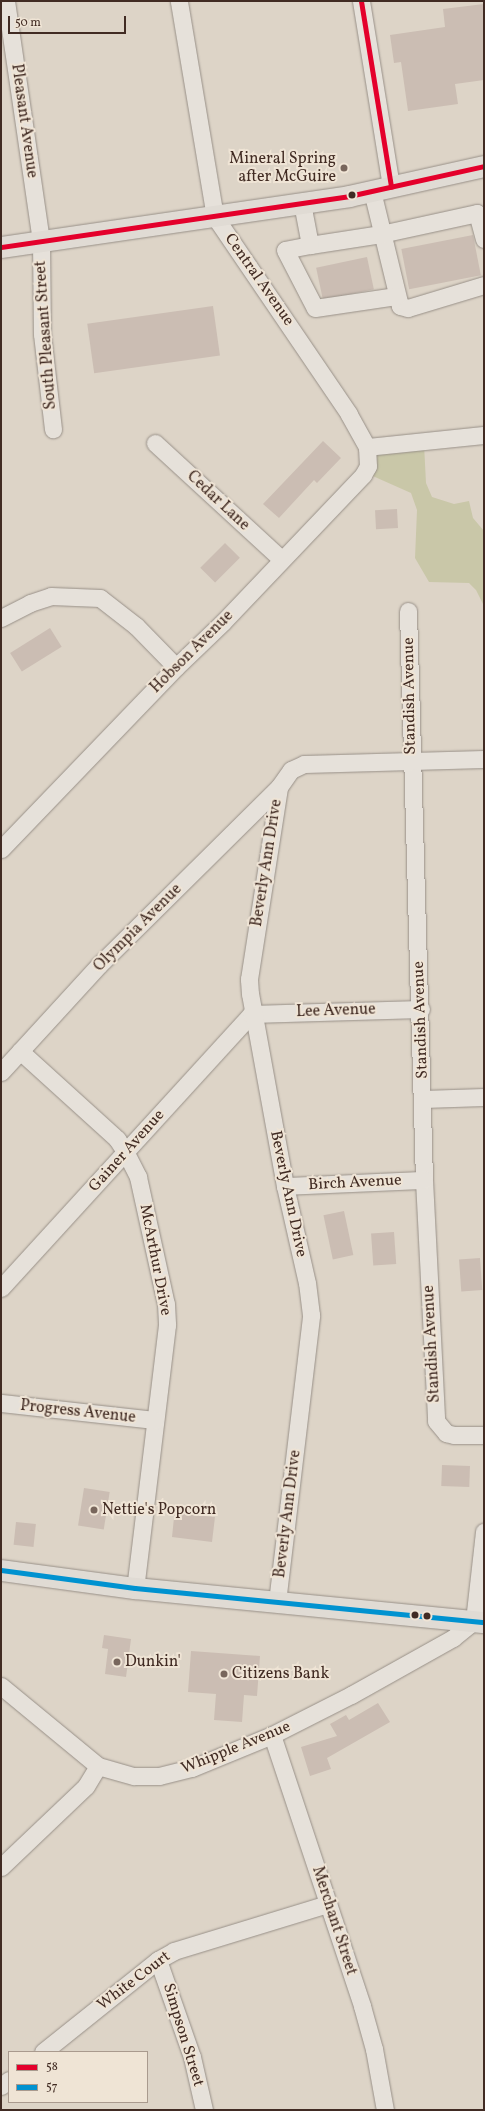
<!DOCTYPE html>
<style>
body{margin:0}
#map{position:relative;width:485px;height:2111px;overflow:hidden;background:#ddd4c7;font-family:Vollkorn,serif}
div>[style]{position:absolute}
.green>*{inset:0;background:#c9c7a8}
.building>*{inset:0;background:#cbbdb3;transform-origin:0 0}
.roads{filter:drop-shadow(0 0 1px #989088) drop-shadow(0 0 1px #989088)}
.minor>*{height:17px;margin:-8.5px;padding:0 8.5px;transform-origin:8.5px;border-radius:8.5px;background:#e6e1da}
.major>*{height:21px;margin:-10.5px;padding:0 10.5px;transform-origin:10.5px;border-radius:10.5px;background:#e0dbd4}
.bus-1>*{height:5px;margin:-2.5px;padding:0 2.5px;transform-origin:2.5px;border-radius:2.5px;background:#e4002b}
.bus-2>*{height:5px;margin:-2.5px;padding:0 2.5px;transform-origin:2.5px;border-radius:2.5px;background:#0092d0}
.dots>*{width:11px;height:11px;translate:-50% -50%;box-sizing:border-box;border:2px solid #efe4d5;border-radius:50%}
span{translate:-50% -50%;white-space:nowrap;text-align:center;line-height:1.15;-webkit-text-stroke:4px #efe4d5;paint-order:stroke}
.street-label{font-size:16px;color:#412b23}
.poi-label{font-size:16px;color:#412b23}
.right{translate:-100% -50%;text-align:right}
.left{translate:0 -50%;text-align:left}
.frame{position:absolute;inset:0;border:2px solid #412b23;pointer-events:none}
.legend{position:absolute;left:8px;top:2051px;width:140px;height:52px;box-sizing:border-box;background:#efe4d5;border:1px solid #a99a8e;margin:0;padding:5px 7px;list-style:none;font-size:12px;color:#412b23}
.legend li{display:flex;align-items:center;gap:8px;height:20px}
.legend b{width:20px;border:1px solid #a99a8e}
.scale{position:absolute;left:8px;top:16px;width:118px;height:18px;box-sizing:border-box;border:2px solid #412b23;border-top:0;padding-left:5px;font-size:12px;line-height:14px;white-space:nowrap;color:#412b23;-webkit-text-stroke:3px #efe4d5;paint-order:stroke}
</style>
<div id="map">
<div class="green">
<div style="clip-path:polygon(424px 444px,426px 483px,432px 497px,454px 504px,469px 501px,473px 518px,484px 531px,484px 606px,476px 590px,469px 583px,429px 582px,415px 558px,417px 510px,411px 493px,366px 473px,367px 454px)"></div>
</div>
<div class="building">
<div style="clip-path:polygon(484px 4px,484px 80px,455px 84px,458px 104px,408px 111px,401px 62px,394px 63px,390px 35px,445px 27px,443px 9px)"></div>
<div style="left:473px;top:235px;width:41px;height:73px;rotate:79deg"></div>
<div style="left:367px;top:257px;width:33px;height:52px;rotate:78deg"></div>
<div style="left:213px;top:306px;width:50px;height:127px;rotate:82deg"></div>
<div style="clip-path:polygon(323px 441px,341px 458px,317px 483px,314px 480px,279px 518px,263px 504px)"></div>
<div style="left:397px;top:509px;width:19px;height:22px;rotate:87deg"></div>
<div style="left:225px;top:543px;width:21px;height:35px;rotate:45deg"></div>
<div style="left:50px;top:628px;width:22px;height:47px;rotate:58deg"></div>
<div style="left:344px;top:1211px;width:45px;height:21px;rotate:78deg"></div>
<div style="left:394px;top:1232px;width:32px;height:23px;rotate:86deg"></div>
<div style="left:480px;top:1258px;width:32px;height:21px;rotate:86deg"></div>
<div style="left:442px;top:1465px;width:28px;height:21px;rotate:2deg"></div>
<div style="left:84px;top:1488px;width:26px;height:38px;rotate:9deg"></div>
<div style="clip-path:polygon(175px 1508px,187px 1510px,186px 1514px,215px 1517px,212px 1542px,172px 1537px)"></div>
<div style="left:16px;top:1522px;width:20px;height:23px;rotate:6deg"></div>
<div style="clip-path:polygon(104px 1635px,131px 1639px,126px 1677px,105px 1674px,108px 1649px,102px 1648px)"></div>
<div style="clip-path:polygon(191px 1651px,260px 1656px,257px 1696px,244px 1695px,242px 1722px,214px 1720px,216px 1694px,188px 1692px)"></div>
<div style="clip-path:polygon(378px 1703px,390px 1722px,327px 1758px,331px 1769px,310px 1776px,301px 1747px,337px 1736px,330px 1724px,346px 1715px,349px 1720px)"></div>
</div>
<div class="roads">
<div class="minor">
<div style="left:6px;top:1px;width:243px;rotate:81.7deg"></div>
<div style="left:41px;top:241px;width:93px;rotate:89.4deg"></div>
<div style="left:42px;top:334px;width:96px;rotate:83.4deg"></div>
<div style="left:361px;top:1px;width:188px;rotate:80.8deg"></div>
<div style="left:372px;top:191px;width:118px;rotate:76.3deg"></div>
<div style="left:400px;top:306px;width:8px;rotate:14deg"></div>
<div style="left:408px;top:308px;width:79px;rotate:-16.8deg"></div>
<div style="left:302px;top:203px;width:43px;rotate:79.2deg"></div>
<div style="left:310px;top:245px;width:72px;rotate:-8.8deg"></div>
<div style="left:381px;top:234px;width:98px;rotate:-12.3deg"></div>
<div style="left:477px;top:213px;width:27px;rotate:75deg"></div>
<div style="left:310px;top:245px;width:25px;rotate:169deg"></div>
<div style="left:285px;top:250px;width:65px;rotate:62.7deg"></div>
<div style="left:315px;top:308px;width:82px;rotate:-8.4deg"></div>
<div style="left:155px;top:443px;width:171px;rotate:42.6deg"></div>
<div style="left:367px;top:447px;width:118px;rotate:-5.9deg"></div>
<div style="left:408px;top:611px;width:569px;rotate:88.39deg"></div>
<div style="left:424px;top:1180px;width:241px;rotate:87.1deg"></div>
<div style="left:436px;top:1421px;width:16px;rotate:50deg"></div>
<div style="left:446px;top:1433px;width:8px;rotate:14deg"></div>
<div style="left:454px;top:1435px;width:30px"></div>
<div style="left:1px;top:618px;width:33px;rotate:-27deg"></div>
<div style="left:30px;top:603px;width:22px;rotate:-18deg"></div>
<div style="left:51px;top:596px;width:49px;rotate:2.3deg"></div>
<div style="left:100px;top:598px;width:46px;rotate:37.9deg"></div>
<div style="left:136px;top:626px;width:57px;rotate:45.7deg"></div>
<div style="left:1px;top:849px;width:252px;rotate:-46.1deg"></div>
<div style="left:176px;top:667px;width:65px;rotate:-43.8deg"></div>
<div style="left:223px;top:622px;width:203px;rotate:-46.4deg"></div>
<div style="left:363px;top:475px;width:10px;rotate:-61deg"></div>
<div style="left:368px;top:466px;width:19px;rotate:-93deg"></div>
<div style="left:367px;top:447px;width:38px;rotate:-119deg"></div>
<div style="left:349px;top:414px;width:238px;rotate:-124.2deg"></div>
<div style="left:215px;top:217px;width:219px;rotate:-99.5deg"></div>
<div style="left:20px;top:1051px;width:131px;rotate:42.2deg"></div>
<div style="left:117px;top:1139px;width:17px;rotate:57deg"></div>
<div style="left:126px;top:1153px;width:27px;rotate:63deg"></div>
<div style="left:138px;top:1177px;width:130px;rotate:77.6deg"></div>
<div style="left:166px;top:1304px;width:21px;rotate:87deg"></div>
<div style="left:167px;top:1325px;width:265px;rotate:96.9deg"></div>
<div style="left:1px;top:1072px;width:145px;rotate:-47.5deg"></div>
<div style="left:99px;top:965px;width:253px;rotate:-44.7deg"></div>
<div style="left:279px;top:787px;width:21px;rotate:-55deg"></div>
<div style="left:291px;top:770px;width:14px;rotate:-25deg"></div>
<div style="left:304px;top:764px;width:180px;rotate:-1.6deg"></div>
<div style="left:423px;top:1099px;width:61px;rotate:-1.9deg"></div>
<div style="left:285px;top:1186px;width:139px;rotate:-2.5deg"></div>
<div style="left:1px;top:1288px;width:371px;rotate:-47.6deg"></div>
<div style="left:251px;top:1014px;width:170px;rotate:-1.7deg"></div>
<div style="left:1px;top:1403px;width:155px;rotate:6.3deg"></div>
<div style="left:277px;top:1602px;width:289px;rotate:-83.2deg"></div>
<div style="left:311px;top:1315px;width:32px;rotate:-97deg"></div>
<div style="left:307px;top:1283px;width:99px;rotate:-102.8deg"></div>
<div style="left:285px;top:1186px;width:195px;rotate:-100.3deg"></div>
<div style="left:250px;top:994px;width:15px;rotate:-94deg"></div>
<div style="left:249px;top:979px;width:194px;rotate:-81.1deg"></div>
<div style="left:1px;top:1686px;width:126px;rotate:39.5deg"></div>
<div style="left:98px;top:1766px;width:37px;rotate:16deg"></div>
<div style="left:134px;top:1776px;width:25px"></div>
<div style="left:159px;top:1776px;width:34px;rotate:-14deg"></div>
<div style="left:192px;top:1768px;width:87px;rotate:-22.4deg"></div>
<div style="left:272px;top:1735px;width:89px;rotate:-26.9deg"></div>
<div style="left:351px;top:1695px;width:117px;rotate:-29.2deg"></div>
<div style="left:453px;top:1638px;width:27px;rotate:-39deg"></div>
<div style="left:474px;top:1621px;width:90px;rotate:-83.6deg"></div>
<div style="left:272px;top:1735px;width:286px;rotate:71.6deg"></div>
<div style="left:362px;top:2006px;width:45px;rotate:74.4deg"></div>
<div style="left:374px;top:2049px;width:62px;rotate:79.8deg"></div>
<div style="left:1px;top:1867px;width:117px;rotate:-43.6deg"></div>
<div style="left:86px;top:1786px;width:23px;rotate:-59deg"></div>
<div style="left:158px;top:1960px;width:103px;rotate:70.7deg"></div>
<div style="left:192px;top:2057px;width:54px;rotate:77.2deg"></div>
<div style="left:43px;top:2052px;width:147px;rotate:-38.7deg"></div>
<div style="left:158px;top:1960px;width:18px;rotate:-29deg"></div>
<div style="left:174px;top:1951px;width:161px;rotate:-17deg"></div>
<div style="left:1px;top:2086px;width:10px;rotate:-37deg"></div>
</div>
<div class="major">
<div style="left:1px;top:247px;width:352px;rotate:-8.3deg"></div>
<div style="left:349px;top:196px;width:138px;rotate:-12.5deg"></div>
<div style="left:1px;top:1570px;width:135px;rotate:7.7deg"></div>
<div style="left:135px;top:1588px;width:351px;rotate:5.6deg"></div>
</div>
</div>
<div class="bus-1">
<div style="left:361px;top:1px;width:188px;rotate:80.8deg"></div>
<div style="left:1px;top:247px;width:352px;rotate:-8.3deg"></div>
<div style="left:349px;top:196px;width:138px;rotate:-12.5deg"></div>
</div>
<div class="bus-2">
<div style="left:1px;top:1570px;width:135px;rotate:7.7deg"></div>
<div style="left:135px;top:1588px;width:351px;rotate:5.6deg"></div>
</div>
<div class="dots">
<div style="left:344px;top:168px;background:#78665c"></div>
<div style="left:352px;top:195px;background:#412b23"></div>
<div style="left:94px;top:1510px;background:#78665c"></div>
<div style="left:415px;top:1615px;background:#412b23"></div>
<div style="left:427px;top:1616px;background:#412b23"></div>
<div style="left:117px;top:1662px;background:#78665c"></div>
<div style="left:224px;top:1674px;background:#78665c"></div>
</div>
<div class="street-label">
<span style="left:24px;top:121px;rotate:82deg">Pleasant Avenue</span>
<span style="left:259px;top:280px;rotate:55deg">Central Avenue</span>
<span style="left:46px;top:335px;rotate:-94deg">South Pleasant Street</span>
<span style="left:218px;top:501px;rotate:43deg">Cedar Lane</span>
<span style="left:192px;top:652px;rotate:-45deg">Hobson Avenue</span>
<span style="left:410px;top:696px;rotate:-91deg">Standish Avenue</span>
<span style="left:267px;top:863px;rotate:-81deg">Beverly Ann Drive</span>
<span style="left:138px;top:928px;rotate:-45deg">Olympia Avenue</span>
<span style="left:336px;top:1011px;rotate:-2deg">Lee Avenue</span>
<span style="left:421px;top:1020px;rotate:-92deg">Standish Avenue</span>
<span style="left:127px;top:1151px;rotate:-48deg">Gainer Avenue</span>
<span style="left:355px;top:1183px;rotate:-3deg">Birch Avenue</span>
<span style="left:288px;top:1194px;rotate:78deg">Beverly Ann Drive</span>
<span style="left:155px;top:1260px;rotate:79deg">McArthur Drive</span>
<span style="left:432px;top:1344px;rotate:-93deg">Standish Avenue</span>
<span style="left:78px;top:1412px;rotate:6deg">Progress Avenue</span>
<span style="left:288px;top:1514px;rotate:-83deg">Beverly Ann Drive</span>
<span style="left:236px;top:1748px;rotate:-22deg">Whipple Avenue</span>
<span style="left:334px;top:1921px;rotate:72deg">Merchant Street</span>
<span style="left:134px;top:1981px;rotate:-37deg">White Court</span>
<span style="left:183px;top:2035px;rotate:73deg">Simpson Street</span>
</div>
<div class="poi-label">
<span class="right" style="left:336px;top:168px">Mineral Spring<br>after McGuire</span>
<span class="left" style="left:102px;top:1510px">Nettie's Popcorn</span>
<span class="left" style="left:125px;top:1662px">Dunkin'</span>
<span class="left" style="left:232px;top:1674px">Citizens Bank</span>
</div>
<div class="frame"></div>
<ul class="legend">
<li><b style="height:5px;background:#e4002b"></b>58</li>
<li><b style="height:5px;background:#0092d0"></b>57</li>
</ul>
<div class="scale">50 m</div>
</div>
